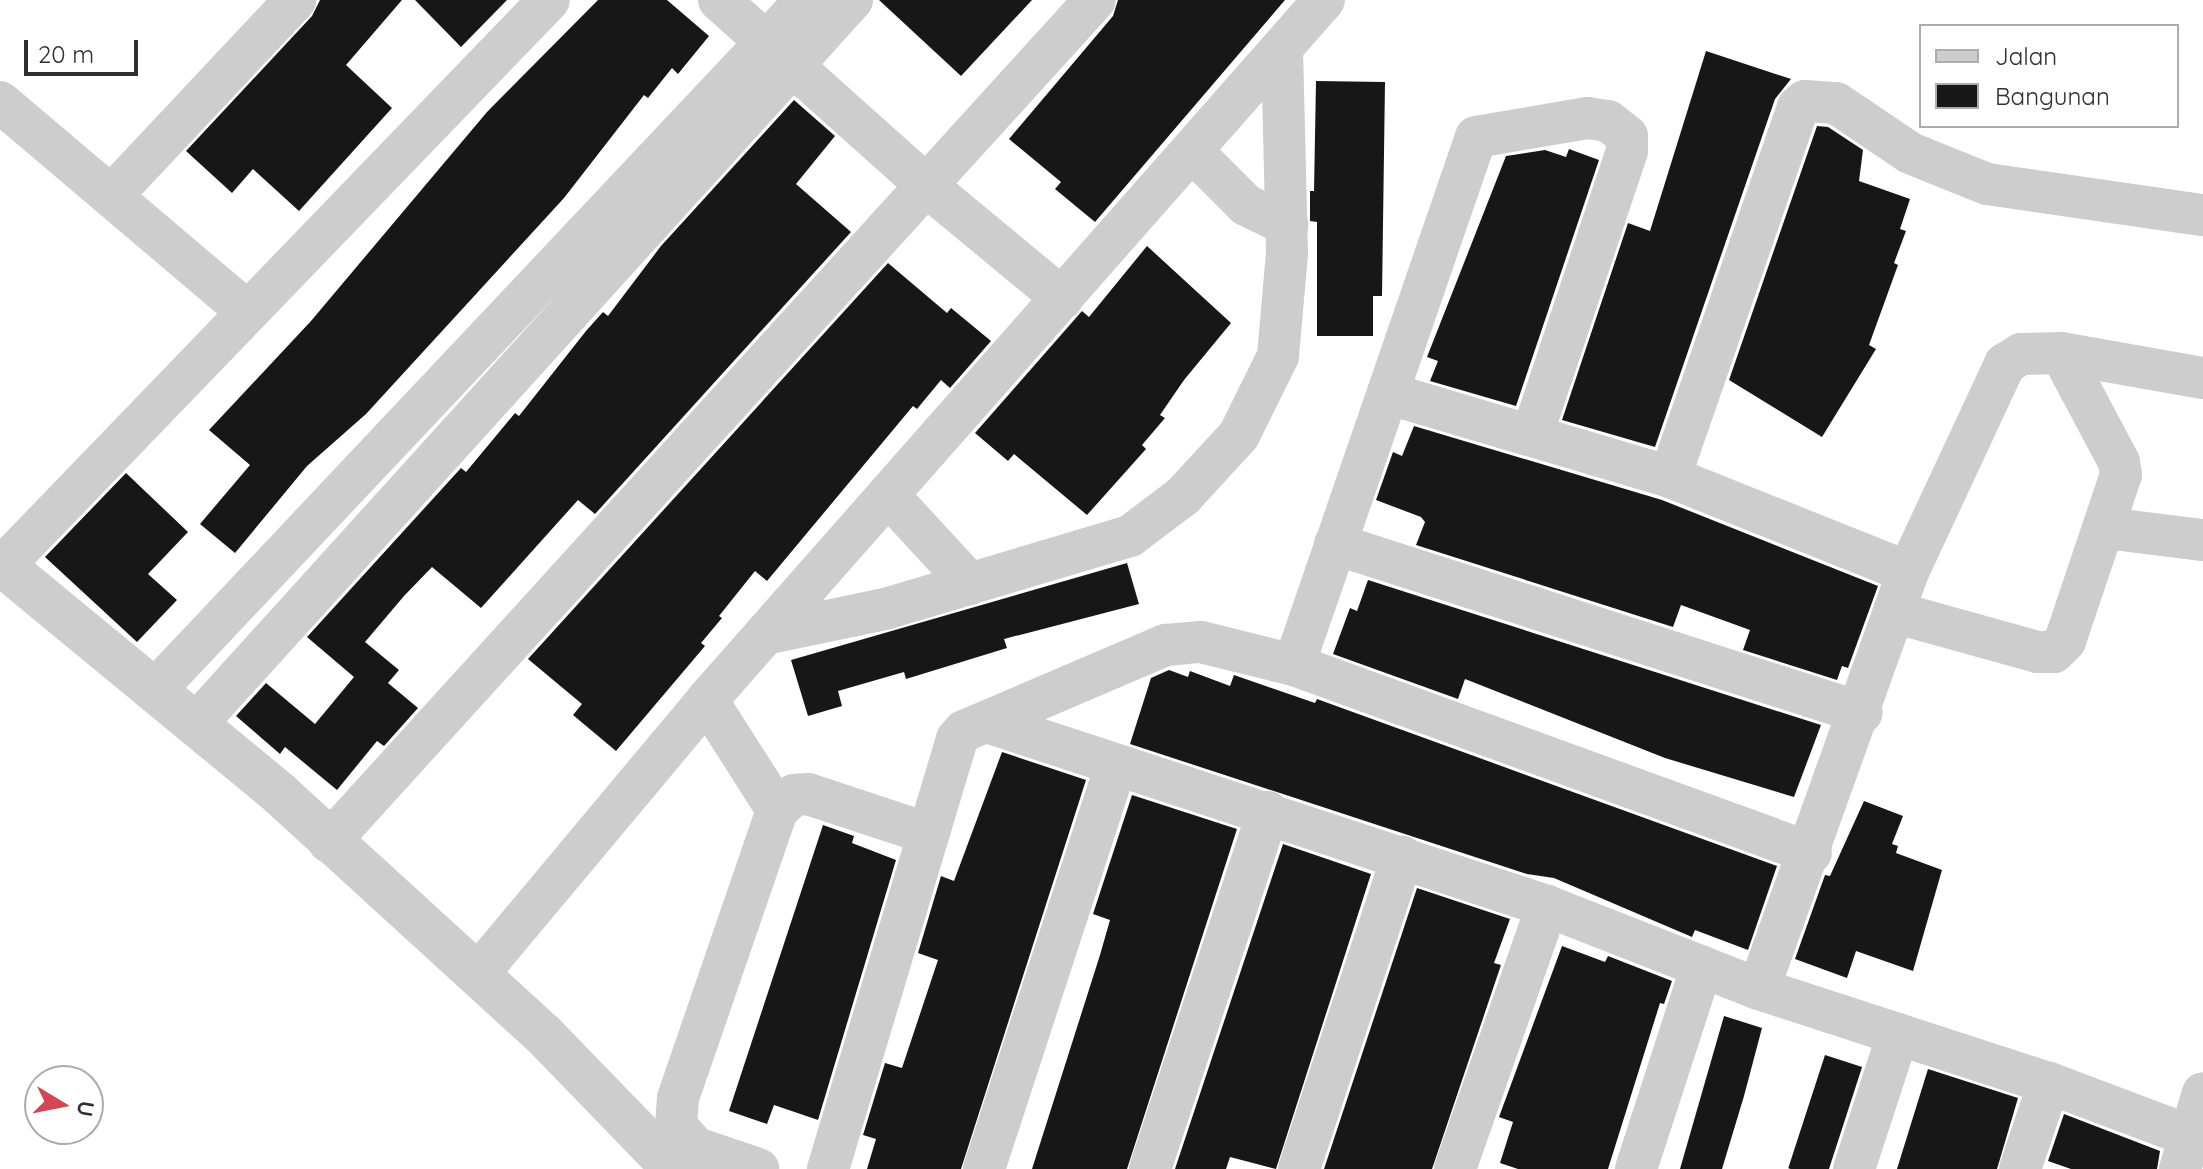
<!DOCTYPE html>
<style>
body{margin:0}
#map{position:relative;width:2203px;height:1169px;overflow:hidden;background:#fff;font-family:Quicksand,sans-serif}
div>[style]{position:absolute}
.building>*{inset:0;background:#171717;transform-origin:0 0}
.minor>*{height:42px;margin:-21px;padding:0 21px;transform-origin:21px;border-radius:21px;background:#cdcdcd}
.tertiary>*{height:44px;margin:-22px;padding:0 22px;transform-origin:22px;border-radius:22px;background:#cdcdcd}
span{translate:-50% -50%;white-space:nowrap;text-align:center;line-height:1.15;-webkit-text-stroke:8px #fff;paint-order:stroke}
.legend{position:absolute;left:1919px;top:24px;width:260px;height:104px;box-sizing:border-box;background:#fff;border:2px solid #acacac;margin:0;padding:10px 14px;list-style:none;font-size:24px;color:#303030}
.legend li{display:flex;align-items:center;gap:16px;height:40px}
.legend b{width:40px;border:2px solid #acacac}
.north{position:absolute;left:24px;top:1065px;width:80px;height:80px;box-sizing:border-box;background:#fff;border:2px solid #acacac;border-radius:50%;rotate:100deg;font-size:22px;font-weight:700;line-height:32px;text-align:center;color:#303030}
.north::after{content:'';display:block;margin:auto;width:28px;height:36px;background:#d24751;clip-path:polygon(50% 0,100% 100%,50% 72%,0 100%)}
.scale{position:absolute;left:24px;top:40px;width:114px;height:36px;box-sizing:border-box;border:4px solid #303030;border-top:0;padding-left:10px;font-size:24px;line-height:28px;white-space:nowrap;color:#303030;-webkit-text-stroke:6px #fff;paint-order:stroke}
</style>
<div id="map">
<div class="building">
<div style="clip-path:polygon(320px 0,402px 0,346px 65px,392px 108px,299px 211px,253px 169px,232px 193px,186px 151px,312px 16px)"></div>
<div style="clip-path:polygon(415px 0,507px 0,461px 47px)"></div>
<div style="clip-path:polygon(598px 0,667px 0,709px 36px,678px 74px,672px 68px,648px 98px,644px 95px,564px 198px,366px 414px,307px 466px,235px 553px,200px 524px,250px 465px,209px 430px,311px 321px,487px 112px)"></div>
<div style="clip-path:polygon(879px 0,1032px 0,961px 76px)"></div>
<div style="clip-path:polygon(1118px 0,1285px 0,1095px 222px,1055px 189px,1061px 182px,1009px 139px,1113px 16px)"></div>
<div style="clip-path:polygon(1706px 51px,1791px 79px,1775px 99px,1655px 447px,1562px 420px,1628px 223px,1650px 231px)"></div>
<div style="clip-path:polygon(1316px 81px,1385px 82px,1382px 296px,1373px 296px,1373px 336px,1317px 336px,1317px 222px,1310px 221px,1310px 191px,1314px 191px)"></div>
<div style="clip-path:polygon(794px 100px,835px 136px,796px 184px,851px 232px,595px 514px,578px 500px,481px 608px,432px 567px,404px 596px,365px 642px,399px 670px,388px 683px,418px 708px,384px 746px,377px 741px,337px 790px,285px 747px,280px 754px,236px 716px,266px 683px,315px 724px,354px 677px,307px 637px,461px 468px,466px 472px,515px 413px,519px 416px,586px 331px,603px 312px,608px 316px,661px 246px)"></div>
<div style="clip-path:polygon(1817px 126px,1828px 127px,1863px 150px,1859px 181px,1910px 199px,1900px 229px,1906px 231px,1894px 263px,1898px 265px,1869px 345px,1876px 349px,1822px 437px,1729px 380px)"></div>
<div style="clip-path:polygon(1569px 149px,1599px 160px,1516px 406px,1430px 381px,1438px 361px,1427px 357px,1506px 156px,1545px 150px,1566px 157px)"></div>
<div style="clip-path:polygon(1147px 246px,1231px 323px,1184px 380px,1160px 415px,1165px 418px,1142px 445px,1146px 449px,1087px 515px,1014px 454px,1008px 461px,975px 433px,1082px 311px,1089px 317px)"></div>
<div style="clip-path:polygon(888px 263px,947px 313px,951px 308px,991px 341px,950px 388px,941px 380px,917px 409px,913px 406px,767px 581px,755px 571px,719px 616px,722px 618px,701px 643px,705px 646px,616px 751px,573px 715px,582px 704px,528px 659px)"></div>
<div style="clip-path:polygon(1414px 426px,1662px 500px,1878px 586px,1848px 668px,1842px 666px,1837px 680px,1743px 650px,1750px 630px,1681px 605px,1673px 627px,1416px 545px,1425px 522px,1421px 517px,1376px 500px,1393px 452px,1402px 456px)"></div>
<div style="clip-path:polygon(126px 473px,188px 532px,148px 574px,177px 600px,137px 642px,45px 557px)"></div>
<div style="clip-path:polygon(1127px 563px,1139px 604px,1004px 639px,1007px 648px,906px 679px,904px 672px,838px 691px,842px 706px,808px 716px,791px 660px)"></div>
<div style="clip-path:polygon(1368px 580px,1821px 725px,1794px 797px,1665px 758px,1465px 679px,1458px 699px,1333px 654px,1350px 608px,1357px 611px)"></div>
<div style="clip-path:polygon(1169px 670px,1188px 677px,1190px 671px,1230px 686px,1234px 675px,1315px 703px,1317px 699px,1777px 866px,1748px 950px,1695px 930px,1692px 937px,1554px 878px,1527px 874px,1130px 744px,1151px 678px)"></div>
<div style="clip-path:polygon(1002px 752px,1086px 780px,961px 1169px,867px 1169px,876px 1139px,863px 1135px,885px 1063px,902px 1068px,938px 960px,918px 953px,941px 876px,954px 881px)"></div>
<div style="clip-path:polygon(1132px 795px,1237px 829px,1127px 1169px,1032px 1169px,1100px 955px,1110px 920px,1093px 914px)"></div>
<div style="clip-path:polygon(1864px 801px,1903px 816px,1892px 844px,1898px 846px,1896px 853px,1942px 870px,1913px 971px,1856px 951px,1847px 978px,1795px 959px,1825px 875px,1830px 876px)"></div>
<div style="clip-path:polygon(823px 825px,854px 836px,852px 843px,896px 860px,818px 1120px,774px 1105px,767px 1124px,729px 1111px)"></div>
<div style="clip-path:polygon(1283px 844px,1371px 874px,1276px 1169px,1230px 1157px,1226px 1169px,1175px 1169px)"></div>
<div style="clip-path:polygon(1417px 888px,1510px 919px,1494px 963px,1501px 965px,1432px 1169px,1324px 1169px)"></div>
<div style="clip-path:polygon(1562px 946px,1605px 962px,1608px 956px,1672px 981px,1664px 1004px,1660px 1003px,1608px 1169px,1518px 1169px,1500px 1163px,1513px 1122px,1499px 1117px)"></div>
<div style="clip-path:polygon(1724px 1016px,1762px 1028px,1744px 1096px,1722px 1169px,1680px 1169px)"></div>
<div style="left:1825px;top:1055px;width:39px;height:119px;rotate:18deg"></div>
<div style="clip-path:polygon(1928px 1069px,2018px 1098px,1997px 1169px,1897px 1169px)"></div>
<div style="clip-path:polygon(2064px 1114px,2160px 1151px,2157px 1169px,2071px 1169px,2048px 1161px)"></div>
</div>
<div class="minor">
<div style="left:719px;top:0;width:282px;rotate:41.8deg"></div>
<div style="left:929px;top:188px;width:173px;rotate:39.6deg"></div>
<div style="left:0;top:102px;width:325px;rotate:40.3deg"></div>
<div style="left:1192px;top:151px;width:76px;rotate:45deg"></div>
<div style="left:1246px;top:205px;width:46px;rotate:26deg"></div>
<div style="left:114px;top:193px;width:265px;rotate:-46.8deg"></div>
<div style="left:2061px;top:353px;width:144px;rotate:10deg"></div>
<div style="left:1390px;top:394px;width:292px;rotate:16.5deg"></div>
<div style="left:1670px;top:477px;width:256px;rotate:21.8deg"></div>
<div style="left:1908px;top:572px;width:443px;rotate:109.7deg"></div>
<div style="left:1670px;top:477px;width:392px;rotate:-70.9deg"></div>
<div style="left:1798px;top:107px;width:9px;rotate:-41deg"></div>
<div style="left:1805px;top:101px;width:31px;rotate:4deg"></div>
<div style="left:1836px;top:103px;width:89px;rotate:34deg"></div>
<div style="left:1910px;top:153px;width:83px;rotate:21.9deg"></div>
<div style="left:1987px;top:184px;width:218px;rotate:8.2deg"></div>
<div style="left:888px;top:495px;width:121px;rotate:47.3deg"></div>
<div style="left:2105px;top:528px;width:99px;rotate:7deg"></div>
<div style="left:1335px;top:544px;width:553px;rotate:17.78deg"></div>
<div style="left:3px;top:566px;width:786px;rotate:-46.03deg"></div>
<div style="left:1897px;top:613px;width:146px;rotate:15.5deg"></div>
<div style="left:2038px;top:652px;width:16px"></div>
<div style="left:2054px;top:652px;width:16px;rotate:-45deg"></div>
<div style="left:2065px;top:641px;width:175px;rotate:-71.4deg"></div>
<div style="left:2121px;top:475px;width:13px;rotate:-99deg"></div>
<div style="left:2119px;top:462px;width:123px;rotate:-118deg"></div>
<div style="left:2061px;top:353px;width:40px;rotate:178.6deg"></div>
<div style="left:2021px;top:354px;width:19px;rotate:148deg"></div>
<div style="left:2005px;top:364px;width:230px;rotate:115deg"></div>
<div style="left:765px;top:634px;width:123px;rotate:-11.8deg"></div>
<div style="left:885px;top:609px;width:256px;rotate:-16.6deg"></div>
<div style="left:1130px;top:536px;width:66px;rotate:-37deg"></div>
<div style="left:1183px;top:496px;width:83px;rotate:-47.4deg"></div>
<div style="left:1239px;top:435px;width:88px;rotate:-63.7deg"></div>
<div style="left:1278px;top:356px;width:103px;rotate:-85deg"></div>
<div style="left:1287px;top:253px;width:205px;rotate:-91.4deg"></div>
<div style="left:1294px;top:665px;width:550px;rotate:19.98deg"></div>
<div style="left:155px;top:690px;width:949px;rotate:-46.67deg"></div>
<div style="left:707px;top:700px;width:130px;rotate:57.5deg"></div>
<div style="left:987px;top:722px;width:589px;rotate:18.19deg"></div>
<div style="left:1547px;top:906px;width:228px;rotate:21.4deg"></div>
<div style="left:1759px;top:989px;width:305px;rotate:18deg"></div>
<div style="left:2049px;top:1083px;width:165px;rotate:20.6deg"></div>
<div style="left:196px;top:724px;width:977px;rotate:-47.82deg"></div>
<div style="left:329px;top:842px;width:1138px;rotate:-47.71deg"></div>
<div style="left:478px;top:974px;width:357px;rotate:-50.1deg"></div>
<div style="left:707px;top:700px;width:933px;rotate:-48.61deg"></div>
<div style="left:693px;top:1147px;width:69px;rotate:18.7deg"></div>
<div style="left:715px;top:1169px;width:58px;rotate:-132.2deg"></div>
<div style="left:676px;top:1126px;width:28px;rotate:-86deg"></div>
<div style="left:678px;top:1098px;width:305px;rotate:-71deg"></div>
<div style="left:777px;top:810px;width:23px;rotate:-41deg"></div>
<div style="left:794px;top:795px;width:14px;rotate:-4deg"></div>
<div style="left:808px;top:794px;width:124px;rotate:18.3deg"></div>
<div style="left:828px;top:1169px;width:449px;rotate:-73.3deg"></div>
<div style="left:957px;top:739px;width:11px;rotate:-49deg"></div>
<div style="left:964px;top:731px;width:220px;rotate:-23.1deg"></div>
<div style="left:1166px;top:645px;width:35px;rotate:-5deg"></div>
<div style="left:1201px;top:642px;width:96px;rotate:13.9deg"></div>
<div style="left:1294px;top:665px;width:558px;rotate:-70.98deg"></div>
<div style="left:1476px;top:137px;width:113px;rotate:-9.7deg"></div>
<div style="left:1587px;top:118px;width:21px;rotate:8deg"></div>
<div style="left:1608px;top:121px;width:24px;rotate:38deg"></div>
<div style="left:1627px;top:136px;width:15px;rotate:90deg"></div>
<div style="left:1627px;top:151px;width:299px;rotate:108.5deg"></div>
<div style="left:984px;top:1169px;width:425px;rotate:-71.9deg"></div>
<div style="left:1150px;top:1169px;width:376px;rotate:-71.7deg"></div>
<div style="left:1299px;top:1169px;width:329px;rotate:-71.7deg"></div>
<div style="left:1455px;top:1169px;width:279px;rotate:-70.7deg"></div>
<div style="left:1636px;top:1169px;width:213px;rotate:-72deg"></div>
<div style="left:1854px;top:1169px;width:142px;rotate:-71.9deg"></div>
<div style="left:2020px;top:1169px;width:91px;rotate:-71.4deg"></div>
<div style="left:2180px;top:1169px;width:79px;rotate:-73.2deg"></div>
</div>
<div class="tertiary">
<div style="left:0;top:563px;width:364px;rotate:39.5deg"></div>
<div style="left:281px;top:795px;width:355px;rotate:42.4deg"></div>
<div style="left:543px;top:1034px;width:188px;rotate:45.9deg"></div>
</div>
<ul class="legend">
<li><b style="height:10px;background:#cdcdcd"></b>Jalan</li>
<li><b style="height:22px;background:#171717"></b>Bangunan</li>
</ul>
<div class="north">U</div>
<div class="scale">20 m</div>
</div>
